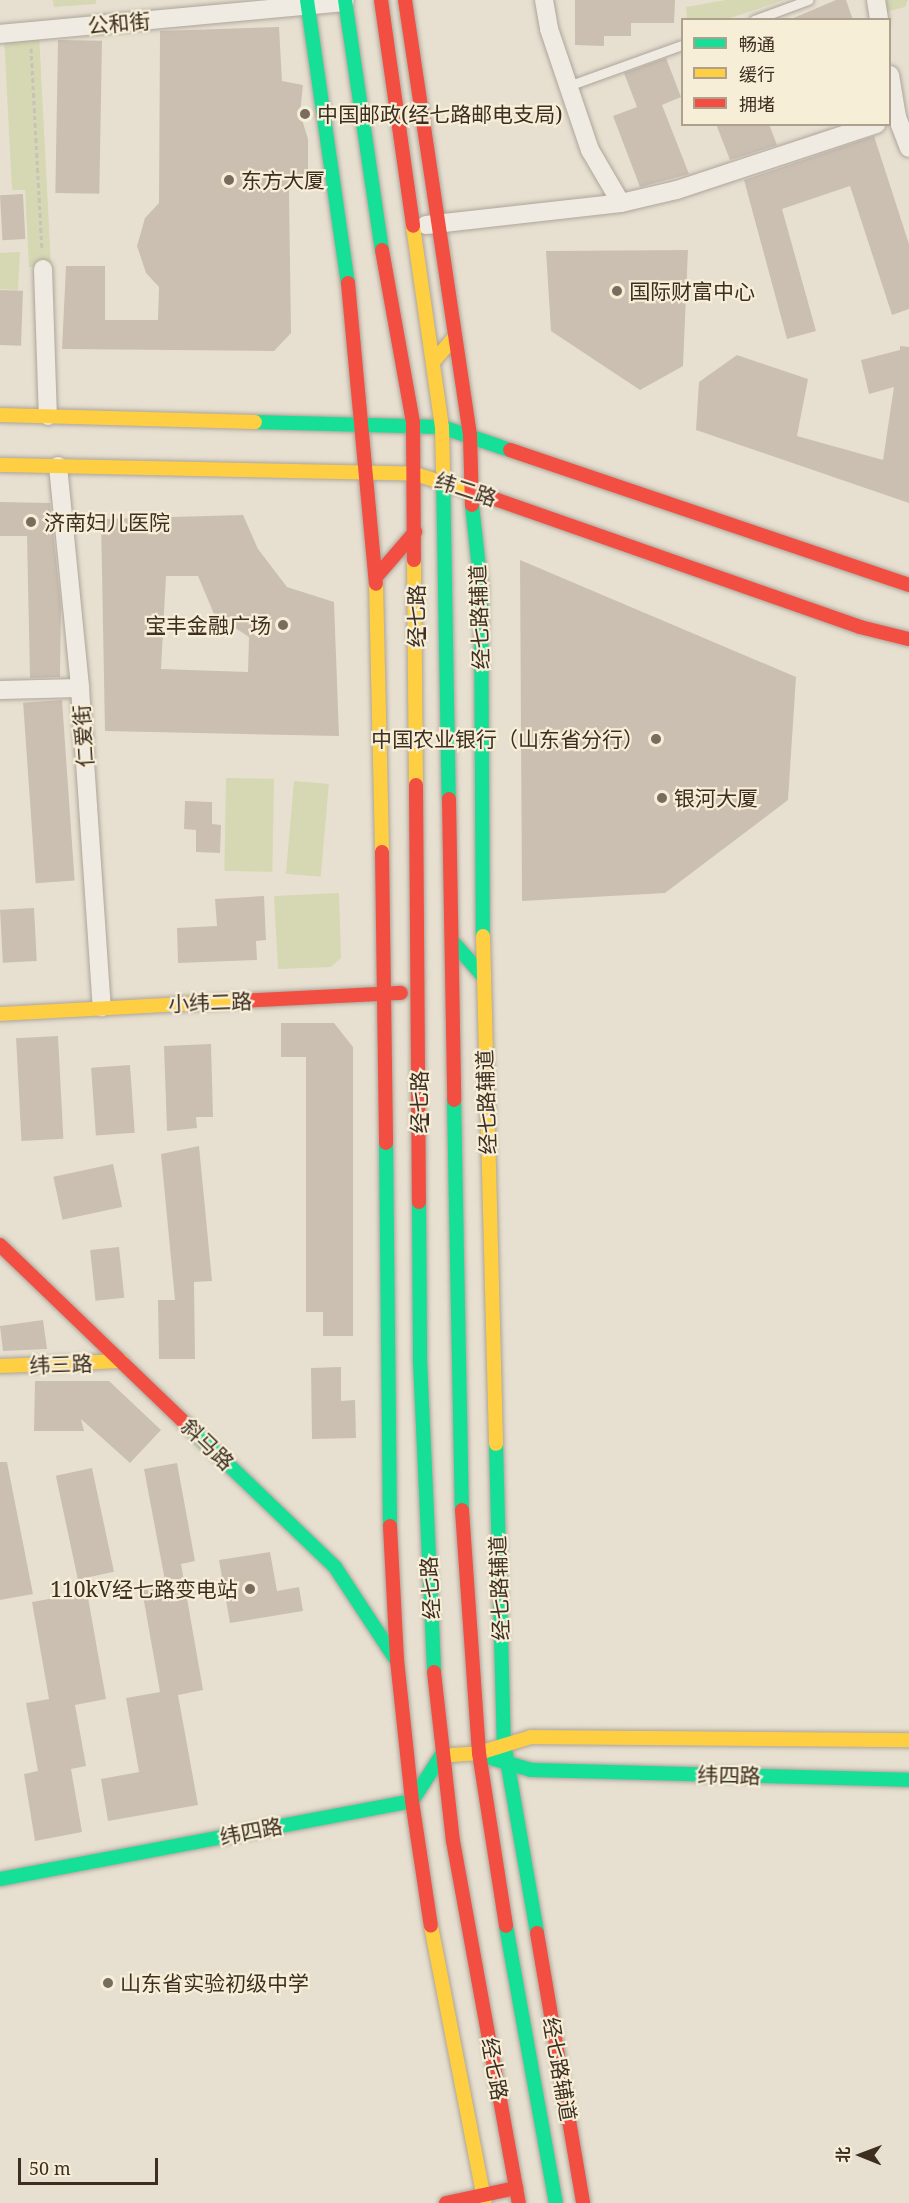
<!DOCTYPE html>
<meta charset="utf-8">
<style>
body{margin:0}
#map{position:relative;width:909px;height:2203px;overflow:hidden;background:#e7e0d1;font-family:"Noto Serif","Noto Sans SC",serif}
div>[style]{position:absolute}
.green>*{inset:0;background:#d6d7b3;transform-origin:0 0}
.building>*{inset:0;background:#cbbfb2;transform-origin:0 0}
.path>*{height:3px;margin-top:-1.5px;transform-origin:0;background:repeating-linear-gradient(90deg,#c8c2b9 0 4.5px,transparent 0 7.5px)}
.roads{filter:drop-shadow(0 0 2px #ada599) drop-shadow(0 0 2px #ada599)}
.lane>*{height:9px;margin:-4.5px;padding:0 4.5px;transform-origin:4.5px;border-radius:4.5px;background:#efebe3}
.street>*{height:18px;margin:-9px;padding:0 9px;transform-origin:9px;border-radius:9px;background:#efebe3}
.fast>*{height:14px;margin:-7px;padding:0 7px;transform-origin:7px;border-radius:7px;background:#16e098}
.slow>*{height:14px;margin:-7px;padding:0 7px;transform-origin:7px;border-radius:7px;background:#ffcf43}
.jam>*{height:14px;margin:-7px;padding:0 7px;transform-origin:7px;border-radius:7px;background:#f24e42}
.dots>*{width:16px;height:16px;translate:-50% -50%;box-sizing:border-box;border:3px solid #f7eed8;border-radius:50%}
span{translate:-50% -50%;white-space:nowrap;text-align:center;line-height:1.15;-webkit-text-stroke:4.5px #f7eed8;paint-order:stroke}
.street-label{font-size:21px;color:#3d2e20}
.poi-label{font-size:21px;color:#3d2e20}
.left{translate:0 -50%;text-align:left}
.right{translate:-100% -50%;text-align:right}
.legend{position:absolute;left:681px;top:18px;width:210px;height:108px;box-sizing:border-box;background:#f7eed8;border:2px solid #ada18e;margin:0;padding:8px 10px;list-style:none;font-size:18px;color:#3d2e20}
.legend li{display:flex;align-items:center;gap:12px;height:30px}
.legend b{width:30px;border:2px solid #ada18e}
.north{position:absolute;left:831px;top:2125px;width:60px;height:60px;-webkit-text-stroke:4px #f7eed8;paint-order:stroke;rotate:271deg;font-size:16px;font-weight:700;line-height:24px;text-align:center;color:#3d2e20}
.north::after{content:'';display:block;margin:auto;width:21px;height:27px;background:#3d2e20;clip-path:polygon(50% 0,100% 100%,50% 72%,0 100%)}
.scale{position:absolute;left:18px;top:2158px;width:140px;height:27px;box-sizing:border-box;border:3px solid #3d2e20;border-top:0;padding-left:8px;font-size:18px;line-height:21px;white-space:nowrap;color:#3d2e20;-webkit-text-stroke:4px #f7eed8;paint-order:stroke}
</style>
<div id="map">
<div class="green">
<div style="clip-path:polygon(53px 0,96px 0,96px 4px,54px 7px)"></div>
<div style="clip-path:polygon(726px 0,784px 0,727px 19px,687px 19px,686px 7px)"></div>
<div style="clip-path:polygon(885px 0,908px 0,905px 7px,886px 12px)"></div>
<div style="clip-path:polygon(39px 34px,51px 266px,29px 267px,25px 190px,12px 190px,4px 36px)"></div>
<div style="clip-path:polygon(20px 252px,18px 290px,0 289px,0 253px)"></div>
<div style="left:226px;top:778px;width:48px;height:93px;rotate:1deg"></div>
<div style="left:294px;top:781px;width:35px;height:93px;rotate:5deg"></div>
<div style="clip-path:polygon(339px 893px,341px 958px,331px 967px,278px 969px,274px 896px)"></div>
</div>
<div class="building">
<div style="clip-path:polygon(575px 0,675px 0,674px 23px,631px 23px,631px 36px,604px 36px,604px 46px,575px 45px)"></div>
<div style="clip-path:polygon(836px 0,846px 0,853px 20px,789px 20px)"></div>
<div style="clip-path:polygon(279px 27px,282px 81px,303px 85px,300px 113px,308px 139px,308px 169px,289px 191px,291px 333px,274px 351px,62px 349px,66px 266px,105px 266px,105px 320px,158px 320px,159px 287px,146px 273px,137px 246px,145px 218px,159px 203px,160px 31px)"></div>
<div style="left:58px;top:40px;width:44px;height:153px;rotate:1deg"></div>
<div style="clip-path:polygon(666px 58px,681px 97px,662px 105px,689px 174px,640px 187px,613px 116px,637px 107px,624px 73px)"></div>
<div style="clip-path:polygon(716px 124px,769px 124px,777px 145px,730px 160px)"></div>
<div style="clip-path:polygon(874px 136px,909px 244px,909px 309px,892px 315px,850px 186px,782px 209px,816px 331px,787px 339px,744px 180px)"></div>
<div style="left:23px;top:194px;width:45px;height:23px;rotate:87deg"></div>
<div style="clip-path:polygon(688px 250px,683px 366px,640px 390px,551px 331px,546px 251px)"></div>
<div style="left:0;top:290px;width:23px;height:55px;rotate:2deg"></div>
<div style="clip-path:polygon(900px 346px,909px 347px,909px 503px,696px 430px,699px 382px,737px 355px,808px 379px,797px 436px,883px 460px,894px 387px,869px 394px,861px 360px,900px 350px)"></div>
<div style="clip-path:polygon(0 502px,50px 503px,61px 606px,60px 677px,30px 678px,27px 536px,0 536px)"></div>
<div style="clip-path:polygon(evenodd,243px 515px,258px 549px,287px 587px,334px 602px,339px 736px,105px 731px,101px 519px,243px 515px,166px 576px,198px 576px,214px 614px,249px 637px,248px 672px,161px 669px,166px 576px)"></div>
<div style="clip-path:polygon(520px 560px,796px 677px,788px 800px,665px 893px,522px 901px)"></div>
<div style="left:62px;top:700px;width:181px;height:39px;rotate:86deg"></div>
<div style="clip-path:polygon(185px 801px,212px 802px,212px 824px,221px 825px,220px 853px,196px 852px,196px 830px,184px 829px)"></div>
<div style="clip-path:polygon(264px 896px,266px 940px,256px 941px,257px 960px,178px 963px,177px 928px,217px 926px,215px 899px)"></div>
<div style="left:34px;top:908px;width:53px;height:34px;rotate:87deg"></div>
<div style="clip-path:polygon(281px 1023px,334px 1023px,353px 1047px,353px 1336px,323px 1336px,323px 1312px,306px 1312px,306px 1057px,281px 1057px)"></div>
<div style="left:58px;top:1036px;width:103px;height:42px;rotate:87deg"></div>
<div style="clip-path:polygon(211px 1044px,213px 1117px,196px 1117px,197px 1128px,167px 1131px,164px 1046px)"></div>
<div style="left:130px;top:1065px;width:68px;height:39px;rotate:86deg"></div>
<div style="clip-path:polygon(199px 1146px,212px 1281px,194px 1282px,195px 1359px,159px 1359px,158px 1300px,175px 1300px,161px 1154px)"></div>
<div style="left:113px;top:1164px;width:44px;height:61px;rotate:78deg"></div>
<div style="left:119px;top:1247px;width:51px;height:29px;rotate:84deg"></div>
<div style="clip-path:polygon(43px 1320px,47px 1349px,3px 1351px,0 1326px)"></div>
<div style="clip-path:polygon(341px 1367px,341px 1401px,355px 1400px,356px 1438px,312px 1439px,311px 1368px)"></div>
<div style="clip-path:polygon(35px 1381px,109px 1381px,161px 1430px,130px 1463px,81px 1419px,84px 1431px,34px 1431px)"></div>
<div style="clip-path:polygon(0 1462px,7px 1462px,33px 1594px,0 1600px)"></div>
<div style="clip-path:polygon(177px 1463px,195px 1561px,181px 1564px,203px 1690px,178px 1695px,198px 1805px,108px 1821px,101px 1779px,139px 1772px,126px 1698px,160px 1692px,142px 1590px,166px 1586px,144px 1469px)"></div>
<div style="left:92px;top:1468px;width:106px;height:37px;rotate:78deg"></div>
<div style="clip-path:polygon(270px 1552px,277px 1591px,299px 1587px,303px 1611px,230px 1623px,219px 1560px)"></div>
<div style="clip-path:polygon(87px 1592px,106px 1699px,75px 1705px,86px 1766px,71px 1769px,82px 1832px,35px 1841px,24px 1774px,38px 1771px,26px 1703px,49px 1699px,32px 1602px)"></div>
</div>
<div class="path">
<div style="left:31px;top:48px;width:203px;rotate:86.9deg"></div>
</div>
<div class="roads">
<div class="lane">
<div style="left:754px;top:20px;width:58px;rotate:-20.3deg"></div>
<div style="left:568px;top:86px;width:121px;rotate:-19.8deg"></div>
</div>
<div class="street">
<div style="left:544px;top:0;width:29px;rotate:80deg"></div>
<div style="left:549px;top:29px;width:128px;rotate:71.3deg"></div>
<div style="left:590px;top:150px;width:61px;rotate:59.7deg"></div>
<div style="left:876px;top:0;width:20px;rotate:81deg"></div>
<div style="left:0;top:34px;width:346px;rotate:-5.3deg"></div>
<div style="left:890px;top:75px;width:43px;rotate:80.5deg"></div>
<div style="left:897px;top:117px;width:33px;rotate:69deg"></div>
<div style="left:426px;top:225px;width:196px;rotate:-6.4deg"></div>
<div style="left:621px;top:203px;width:57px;rotate:-13.1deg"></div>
<div style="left:677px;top:190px;width:210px;rotate:-18.3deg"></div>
<div style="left:43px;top:269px;width:147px;rotate:88.1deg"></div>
<div style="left:58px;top:466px;width:223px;rotate:84.3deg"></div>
<div style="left:80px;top:688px;width:320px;rotate:86.1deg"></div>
<div style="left:0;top:690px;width:80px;rotate:-1.4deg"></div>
</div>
<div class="fast">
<div style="left:307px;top:0;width:286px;rotate:81.8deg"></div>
<div style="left:345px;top:0;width:253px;rotate:81.6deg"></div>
<div style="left:255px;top:422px;width:187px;rotate:1.5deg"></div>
<div style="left:442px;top:427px;width:72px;rotate:18.7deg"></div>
<div style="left:443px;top:471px;width:328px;rotate:89deg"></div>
<div style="left:472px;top:505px;width:82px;rotate:83.7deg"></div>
<div style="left:481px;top:587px;width:349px;rotate:89.7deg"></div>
<div style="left:454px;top:943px;width:44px;rotate:48.7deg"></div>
<div style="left:454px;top:1100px;width:410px;rotate:88.9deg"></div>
<div style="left:386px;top:1143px;width:383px;rotate:89.4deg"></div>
<div style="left:419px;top:1202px;width:158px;rotate:89.6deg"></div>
<div style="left:420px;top:1360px;width:312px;rotate:87.4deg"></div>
<div style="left:187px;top:1425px;width:205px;rotate:43.8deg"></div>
<div style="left:335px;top:1567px;width:111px;rotate:56.7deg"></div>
<div style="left:496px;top:1444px;width:299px;rotate:88.5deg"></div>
<div style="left:504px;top:1743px;width:193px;rotate:80.1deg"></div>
<div style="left:491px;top:1758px;width:42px;rotate:16.7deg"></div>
<div style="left:531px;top:1770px;width:378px;rotate:1.5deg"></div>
<div style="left:0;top:1879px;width:419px;rotate:-10.7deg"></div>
<div style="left:412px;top:1801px;width:54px;rotate:-57.2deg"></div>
<div style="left:441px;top:1756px;width:11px;rotate:-5deg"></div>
<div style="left:506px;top:1926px;width:281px;rotate:79.8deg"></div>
</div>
<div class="slow">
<div style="left:413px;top:226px;width:203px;rotate:81.8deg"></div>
<div style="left:442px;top:427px;width:44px;rotate:88.7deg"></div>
<div style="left:433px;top:362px;width:30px;rotate:-49deg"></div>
<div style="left:0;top:415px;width:255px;rotate:1.6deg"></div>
<div style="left:0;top:465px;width:415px;rotate:1.2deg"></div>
<div style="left:415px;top:474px;width:77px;rotate:17.3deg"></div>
<div style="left:414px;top:560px;width:225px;rotate:89.5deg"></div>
<div style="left:376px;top:584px;width:268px;rotate:88.7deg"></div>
<div style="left:483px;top:936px;width:508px;rotate:88.53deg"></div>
<div style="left:0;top:1014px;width:241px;rotate:-3.1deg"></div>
<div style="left:0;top:1366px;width:122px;rotate:-2.3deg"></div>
<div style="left:452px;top:1755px;width:27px;rotate:-4deg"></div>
<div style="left:479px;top:1753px;width:54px;rotate:-17.1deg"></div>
<div style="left:531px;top:1737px;width:378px;rotate:0.5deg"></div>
<div style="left:431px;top:1926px;width:282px;rotate:79deg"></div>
</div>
<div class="jam">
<div style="left:381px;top:0;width:228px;rotate:81.9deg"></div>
<div style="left:405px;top:0;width:440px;rotate:81.5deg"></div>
<div style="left:470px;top:435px;width:70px;rotate:88.4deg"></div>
<div style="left:382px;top:250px;width:176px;rotate:79.8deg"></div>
<div style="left:413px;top:423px;width:137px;rotate:89.6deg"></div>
<div style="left:348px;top:283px;width:302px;rotate:84.7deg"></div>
<div style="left:510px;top:450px;width:421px;rotate:18.7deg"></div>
<div style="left:489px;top:497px;width:393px;rotate:19.3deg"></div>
<div style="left:860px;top:627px;width:50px;rotate:13.8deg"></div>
<div style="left:376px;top:577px;width:60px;rotate:-49.1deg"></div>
<div style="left:416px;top:785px;width:417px;rotate:89.6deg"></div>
<div style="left:449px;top:799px;width:301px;rotate:89deg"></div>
<div style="left:382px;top:852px;width:291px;rotate:89.2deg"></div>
<div style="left:241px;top:1001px;width:160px;rotate:-2.9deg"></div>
<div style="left:0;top:1245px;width:260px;rotate:43.9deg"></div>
<div style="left:462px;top:1510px;width:244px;rotate:86deg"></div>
<div style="left:479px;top:1753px;width:175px;rotate:81.1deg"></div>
<div style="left:390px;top:1526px;width:134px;rotate:87deg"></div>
<div style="left:397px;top:1660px;width:142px;rotate:83.9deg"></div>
<div style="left:412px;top:1801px;width:126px;rotate:81.4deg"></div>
<div style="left:434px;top:1672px;width:170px;rotate:83.6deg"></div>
<div style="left:453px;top:1841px;width:368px;rotate:79.7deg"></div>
<div style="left:537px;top:1933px;width:274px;rotate:80.3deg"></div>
<div style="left:446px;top:2203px;width:72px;rotate:-12.1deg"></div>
</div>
</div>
<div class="dots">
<div style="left:305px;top:114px;background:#786c5e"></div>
<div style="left:229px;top:180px;background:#786c5e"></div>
<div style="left:617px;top:291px;background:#786c5e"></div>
<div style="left:31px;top:522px;background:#786c5e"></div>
<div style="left:283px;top:625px;background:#786c5e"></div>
<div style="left:656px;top:739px;background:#786c5e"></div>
<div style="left:662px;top:798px;background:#786c5e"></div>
<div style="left:250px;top:1589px;background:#786c5e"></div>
<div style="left:108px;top:1983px;background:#786c5e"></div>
</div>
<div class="street-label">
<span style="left:119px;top:23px;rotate:-5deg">公和街</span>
<span style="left:466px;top:489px;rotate:18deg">纬二路</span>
<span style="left:416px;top:616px;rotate:-90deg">经七路</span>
<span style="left:479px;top:617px;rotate:-92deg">经七路辅道</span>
<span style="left:83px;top:736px;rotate:-94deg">仁爱街</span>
<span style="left:210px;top:1002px;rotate:-2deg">小纬二路</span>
<span style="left:419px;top:1102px;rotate:-90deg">经七路</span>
<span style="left:486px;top:1102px;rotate:-92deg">经七路辅道</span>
<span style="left:61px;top:1364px;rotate:-2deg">纬三路</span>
<span style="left:208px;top:1444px;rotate:44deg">斜马路</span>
<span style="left:430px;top:1588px;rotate:-93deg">经七路</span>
<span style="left:499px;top:1588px;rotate:-92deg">经七路辅道</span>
<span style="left:729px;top:1775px;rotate:1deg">纬四路</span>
<span style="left:251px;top:1831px;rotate:-11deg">纬四路</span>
<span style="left:495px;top:2069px;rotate:80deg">经七路</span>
<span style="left:560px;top:2069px;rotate:80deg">经七路辅道</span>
</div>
<div class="poi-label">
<span class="left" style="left:317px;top:114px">中国邮政(经七路邮电支局)</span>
<span class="left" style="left:241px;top:180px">东方大厦</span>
<span class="left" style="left:629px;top:291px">国际财富中心</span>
<span class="left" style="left:44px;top:522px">济南妇儿医院</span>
<span class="right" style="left:271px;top:625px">宝丰金融广场</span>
<span class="right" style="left:644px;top:739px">中国农业银行（山东省分行）</span>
<span class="left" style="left:674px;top:798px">银河大厦</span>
<span class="right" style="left:238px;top:1589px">110kV经七路变电站</span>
<span class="left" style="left:120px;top:1983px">山东省实验初级中学</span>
</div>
<ul class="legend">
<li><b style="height:8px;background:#16e098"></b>畅通</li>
<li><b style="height:8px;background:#ffcf43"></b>缓行</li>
<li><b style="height:8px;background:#f24e42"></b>拥堵</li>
</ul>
<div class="north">北</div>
<div class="scale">50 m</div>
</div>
